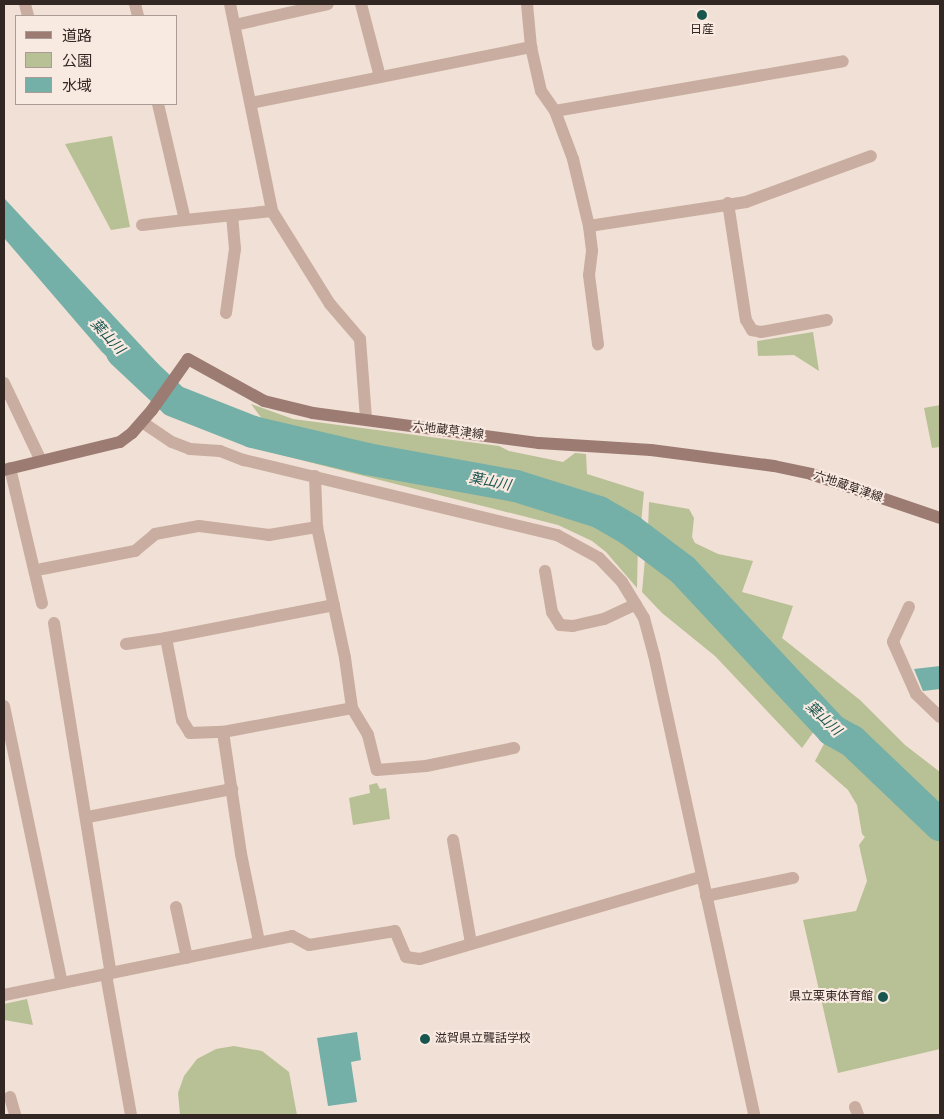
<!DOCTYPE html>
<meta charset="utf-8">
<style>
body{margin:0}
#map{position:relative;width:944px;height:1119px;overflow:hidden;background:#f1e0d5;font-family:"Archivo Narrow","Noto Sans JP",sans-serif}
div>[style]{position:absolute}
.green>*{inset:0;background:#b8c095}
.water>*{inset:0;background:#74afa8}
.river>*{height:32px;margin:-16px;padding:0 16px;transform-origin:16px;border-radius:16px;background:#74afa8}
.minor>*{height:12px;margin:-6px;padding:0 6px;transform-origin:6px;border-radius:6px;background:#c9ada1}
.secondary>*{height:12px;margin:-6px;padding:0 6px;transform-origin:6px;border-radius:6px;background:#9c7b73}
.dots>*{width:14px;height:14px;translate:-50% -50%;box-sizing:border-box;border:2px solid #f9eae1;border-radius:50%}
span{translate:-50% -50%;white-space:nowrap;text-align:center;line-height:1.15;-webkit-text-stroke:4px #f9eae1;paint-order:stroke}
.poi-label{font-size:12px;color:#332724}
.right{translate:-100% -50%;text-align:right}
.left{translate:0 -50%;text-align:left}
.street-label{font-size:12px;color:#332724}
.water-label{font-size:14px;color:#19554f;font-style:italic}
.frame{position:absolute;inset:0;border:5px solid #332724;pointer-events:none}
.legend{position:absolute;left:15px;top:15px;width:162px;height:90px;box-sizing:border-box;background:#f9eae1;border:1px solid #aa9c95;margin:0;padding:6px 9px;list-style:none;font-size:15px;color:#332724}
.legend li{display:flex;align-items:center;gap:10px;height:25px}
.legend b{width:25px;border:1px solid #aa9c95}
</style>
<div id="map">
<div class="green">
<div style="clip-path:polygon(112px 136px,130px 227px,111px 230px,65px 144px)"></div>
<div style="clip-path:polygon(813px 332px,819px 371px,794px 355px,758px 356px,757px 341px)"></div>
<div style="clip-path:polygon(251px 404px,293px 419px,499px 446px,509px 451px,563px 462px,575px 453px,586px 454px,587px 474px,644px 492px,641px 524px,546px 480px,399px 449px,278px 429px,263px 420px)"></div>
<div style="clip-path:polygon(940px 405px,940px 447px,932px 448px,924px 408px)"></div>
<div style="clip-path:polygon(266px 444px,584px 512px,638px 541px,637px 588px,606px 552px,592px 541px,558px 525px,265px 451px)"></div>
<div style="clip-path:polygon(649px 502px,689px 509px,694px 518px,692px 537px,695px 543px,718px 554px,753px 561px,742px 592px,793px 606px,782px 638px,860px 700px,905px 745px,940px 772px,940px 805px,839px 720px,829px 706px,817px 700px,708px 582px,676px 549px,648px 529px)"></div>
<div style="clip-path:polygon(646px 548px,697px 595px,740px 645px,811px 718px,817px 727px,802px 748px,715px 656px,662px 613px,642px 592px)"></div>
<div style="clip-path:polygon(827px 738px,839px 743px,940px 837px,940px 1049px,838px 1073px,803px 920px,856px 911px,867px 881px,859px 845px,865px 837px,862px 834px,857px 805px,848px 790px,815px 761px)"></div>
<div style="clip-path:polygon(377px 783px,380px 789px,386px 788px,390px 819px,353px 825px,349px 798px,370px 793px,369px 785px)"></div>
<div style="clip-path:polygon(27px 999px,33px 1025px,4px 1020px,4px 1004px)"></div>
<div style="clip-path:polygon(234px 1046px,262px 1051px,289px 1072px,297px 1115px,180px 1115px,178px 1093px,184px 1076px,197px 1059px,216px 1049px)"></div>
</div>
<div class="water">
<div style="clip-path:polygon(4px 198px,159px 365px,156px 379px,147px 394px,102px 352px,4px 238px)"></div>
<div style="clip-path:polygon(940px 666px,940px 689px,923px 691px,914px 669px)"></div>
<div style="clip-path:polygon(357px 1032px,361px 1060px,351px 1062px,357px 1102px,328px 1106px,317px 1038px)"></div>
</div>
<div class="river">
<div style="left:122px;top:352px;width:71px;rotate:43.3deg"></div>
<div style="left:174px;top:401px;width:85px;rotate:21.4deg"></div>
<div style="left:253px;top:432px;width:117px;rotate:13.3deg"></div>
<div style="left:367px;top:459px;width:151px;rotate:10.3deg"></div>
<div style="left:516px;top:486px;width:87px;rotate:17.4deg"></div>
<div style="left:599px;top:512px;width:36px;rotate:30deg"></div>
<div style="left:630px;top:530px;width:66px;rotate:37deg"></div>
<div style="left:683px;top:570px;width:219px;rotate:47deg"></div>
<div style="left:832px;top:730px;width:23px;rotate:29deg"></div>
<div style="left:852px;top:741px;width:122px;rotate:43.7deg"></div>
</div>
<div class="minor">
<div style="left:25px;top:4px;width:12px;rotate:76deg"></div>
<div style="left:135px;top:4px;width:12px;rotate:76deg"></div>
<div style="left:230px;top:4px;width:211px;rotate:78.5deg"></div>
<div style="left:272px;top:211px;width:110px;rotate:58.1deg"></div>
<div style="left:330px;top:304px;width:46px;rotate:49.4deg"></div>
<div style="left:360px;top:339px;width:80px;rotate:85.7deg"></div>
<div style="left:361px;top:4px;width:75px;rotate:75.4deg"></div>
<div style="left:527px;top:4px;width:43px;rotate:84.7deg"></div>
<div style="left:531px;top:47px;width:45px;rotate:77.2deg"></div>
<div style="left:541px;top:91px;width:24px;rotate:55deg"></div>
<div style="left:555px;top:111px;width:51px;rotate:69.4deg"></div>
<div style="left:573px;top:159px;width:69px;rotate:76.6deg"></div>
<div style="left:589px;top:226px;width:25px;rotate:83deg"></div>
<div style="left:592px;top:251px;width:24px;rotate:97deg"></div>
<div style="left:589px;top:275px;width:70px;rotate:82.6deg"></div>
<div style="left:235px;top:25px;width:95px;rotate:-12.7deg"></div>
<div style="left:251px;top:103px;width:286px;rotate:-11.3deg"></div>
<div style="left:158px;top:104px;width:119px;rotate:76.9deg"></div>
<div style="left:185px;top:220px;width:87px;rotate:-5.9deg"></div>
<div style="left:555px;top:111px;width:292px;rotate:-9.8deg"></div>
<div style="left:728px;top:203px;width:118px;rotate:81.3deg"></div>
<div style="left:746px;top:320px;width:12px;rotate:59deg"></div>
<div style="left:752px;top:330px;width:9px;rotate:13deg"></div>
<div style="left:761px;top:332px;width:67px;rotate:-10.3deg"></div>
<div style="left:142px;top:225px;width:43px;rotate:-6.6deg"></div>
<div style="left:589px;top:226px;width:159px;rotate:-8.7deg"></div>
<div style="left:746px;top:202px;width:133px;rotate:-20.2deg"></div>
<div style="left:226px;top:313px;width:65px;rotate:-82deg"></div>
<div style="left:235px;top:249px;width:34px;rotate:-95deg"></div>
<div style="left:4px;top:383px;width:86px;rotate:64.6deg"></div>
<div style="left:142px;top:422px;width:36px;rotate:34deg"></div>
<div style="left:172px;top:442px;width:19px;rotate:21deg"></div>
<div style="left:190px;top:449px;width:30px;rotate:4deg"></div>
<div style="left:220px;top:451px;width:26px;rotate:21deg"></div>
<div style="left:244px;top:460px;width:322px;rotate:13.5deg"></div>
<div style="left:557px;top:535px;width:48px;rotate:28.7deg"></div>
<div style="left:599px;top:558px;width:33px;rotate:46deg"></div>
<div style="left:622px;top:582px;width:42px;rotate:58.6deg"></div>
<div style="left:644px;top:618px;width:38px;rotate:75deg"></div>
<div style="left:654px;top:655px;width:471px;rotate:77.7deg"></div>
<div style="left:10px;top:468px;width:139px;rotate:76.7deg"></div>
<div style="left:315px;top:476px;width:51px;rotate:87.8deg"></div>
<div style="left:317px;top:527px;width:134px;rotate:77.9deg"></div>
<div style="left:345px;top:658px;width:50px;rotate:82deg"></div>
<div style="left:352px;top:708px;width:31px;rotate:59deg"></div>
<div style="left:368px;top:735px;width:36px;rotate:76deg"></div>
<div style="left:377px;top:770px;width:49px;rotate:-4.7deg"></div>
<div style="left:426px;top:766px;width:90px;rotate:-11.6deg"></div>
<div style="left:42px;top:569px;width:95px;rotate:-11deg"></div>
<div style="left:135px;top:551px;width:26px;rotate:-40deg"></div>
<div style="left:155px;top:534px;width:45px;rotate:-10.3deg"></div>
<div style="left:199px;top:526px;width:71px;rotate:7.3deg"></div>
<div style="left:269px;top:535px;width:49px;rotate:-9.5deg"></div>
<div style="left:545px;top:571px;width:42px;rotate:80.3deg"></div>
<div style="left:552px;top:612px;width:15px;rotate:58deg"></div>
<div style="left:560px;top:625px;width:13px;rotate:4deg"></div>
<div style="left:573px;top:626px;width:32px;rotate:-13deg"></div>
<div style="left:604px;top:619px;width:35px;rotate:-25deg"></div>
<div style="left:334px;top:605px;width:171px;rotate:168.9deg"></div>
<div style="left:166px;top:638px;width:84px;rotate:79deg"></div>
<div style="left:182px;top:720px;width:15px;rotate:58deg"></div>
<div style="left:190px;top:733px;width:33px;rotate:-2deg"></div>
<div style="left:223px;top:732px;width:131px;rotate:-10.5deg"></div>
<div style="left:909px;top:607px;width:38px;rotate:115deg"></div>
<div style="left:893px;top:642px;width:57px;rotate:66.1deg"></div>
<div style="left:916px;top:694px;width:33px;rotate:44deg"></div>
<div style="left:54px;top:623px;width:355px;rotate:80.8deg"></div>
<div style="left:126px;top:644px;width:40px;rotate:-8.5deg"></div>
<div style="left:4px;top:706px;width:283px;rotate:78.2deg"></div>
<div style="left:223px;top:732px;width:123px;rotate:81.6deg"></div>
<div style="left:241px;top:854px;width:90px;rotate:78.4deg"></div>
<div style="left:88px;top:817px;width:147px;rotate:-11deg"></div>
<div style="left:453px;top:840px;width:105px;rotate:80.1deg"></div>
<div style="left:706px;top:896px;width:89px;rotate:-11.7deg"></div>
<div style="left:176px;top:907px;width:52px;rotate:77.8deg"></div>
<div style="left:4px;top:995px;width:104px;rotate:-11.6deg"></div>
<div style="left:10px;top:1097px;width:19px;rotate:74deg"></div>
<div style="left:855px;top:1107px;width:9px;rotate:69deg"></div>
<div style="left:131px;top:1115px;width:143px;rotate:-100.1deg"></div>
<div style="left:106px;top:974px;width:190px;rotate:-11.5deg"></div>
<div style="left:292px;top:936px;width:19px;rotate:28deg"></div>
<div style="left:309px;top:945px;width:87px;rotate:-9.2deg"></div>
<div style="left:395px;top:931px;width:28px;rotate:67deg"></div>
<div style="left:406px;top:957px;width:14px;rotate:8deg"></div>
<div style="left:420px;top:959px;width:293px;rotate:-16.3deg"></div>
</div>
<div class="secondary">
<div style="left:4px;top:470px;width:119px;rotate:-13.6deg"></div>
<div style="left:120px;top:442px;width:15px;rotate:-37deg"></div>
<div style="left:132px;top:433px;width:30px;rotate:-49deg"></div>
<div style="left:152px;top:410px;width:62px;rotate:-54.8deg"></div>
<div style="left:188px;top:359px;width:87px;rotate:28.9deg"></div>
<div style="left:264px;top:401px;width:50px;rotate:13.8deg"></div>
<div style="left:313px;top:413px;width:228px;rotate:7.6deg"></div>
<div style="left:539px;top:443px;width:112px;rotate:3.6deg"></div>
<div style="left:651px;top:450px;width:124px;rotate:7.4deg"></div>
<div style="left:774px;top:466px;width:38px;rotate:12deg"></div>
<div style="left:811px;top:474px;width:136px;rotate:18.8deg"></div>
</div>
<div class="dots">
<div style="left:702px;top:15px;background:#19554f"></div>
<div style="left:883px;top:997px;background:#19554f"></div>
<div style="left:425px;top:1039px;background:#19554f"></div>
</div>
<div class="poi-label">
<span style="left:702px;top:30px">日産</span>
<span class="right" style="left:873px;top:997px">県立栗東体育館</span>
<span class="left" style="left:435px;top:1039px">滋賀県立聾話学校</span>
</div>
<div class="street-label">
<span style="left:448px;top:431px;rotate:7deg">六地蔵草津線</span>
<span style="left:848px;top:487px;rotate:19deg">六地蔵草津線</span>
</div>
<div class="water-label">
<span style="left:108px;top:336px;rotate:47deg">葉山川</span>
<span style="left:490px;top:481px;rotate:11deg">葉山川</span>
<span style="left:824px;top:718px;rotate:43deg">葉山川</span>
</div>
<div class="frame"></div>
<ul class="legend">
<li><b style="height:6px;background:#9c7b73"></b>道路</li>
<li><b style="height:14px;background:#b8c095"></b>公園</li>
<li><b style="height:14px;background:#74afa8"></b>水域</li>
</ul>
</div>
